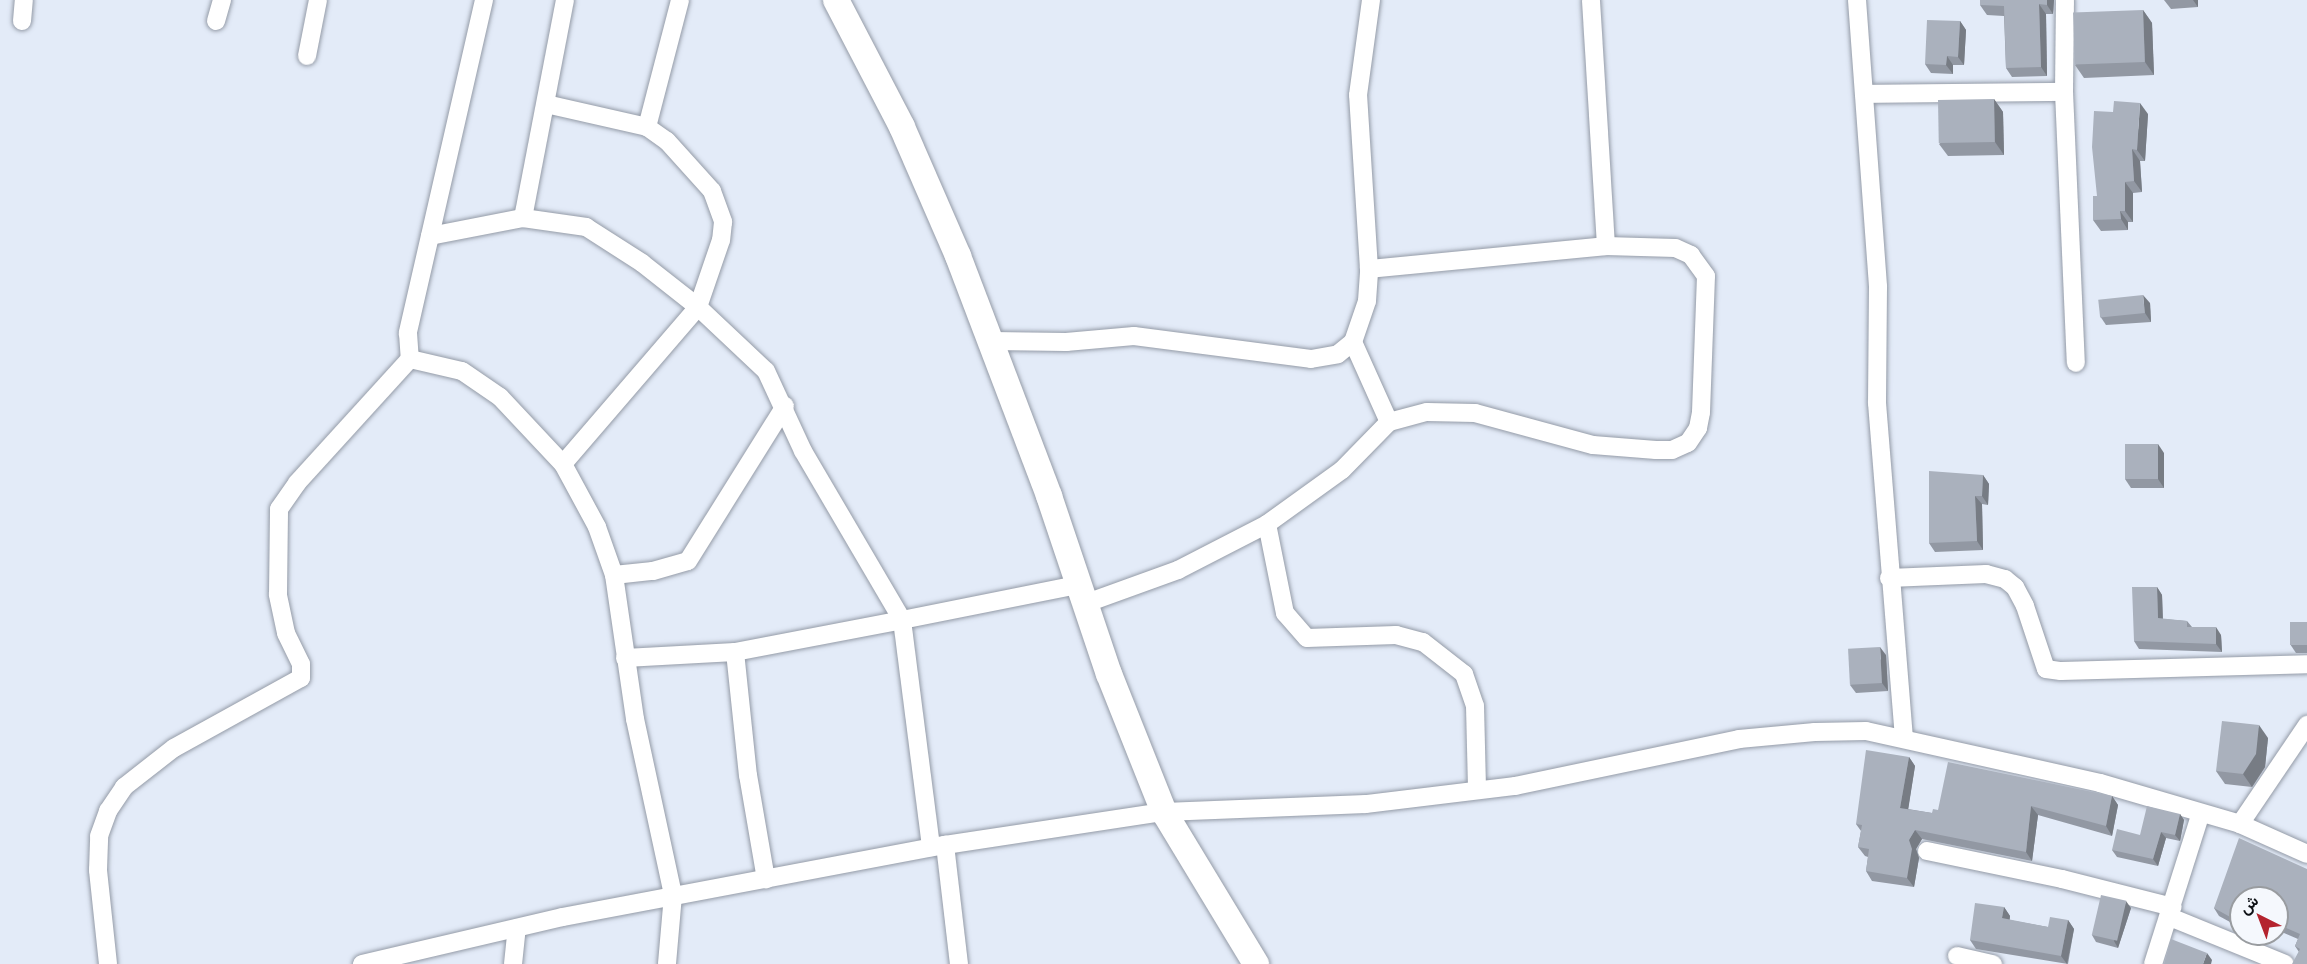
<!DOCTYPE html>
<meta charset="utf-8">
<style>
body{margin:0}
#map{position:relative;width:2307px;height:964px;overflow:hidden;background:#e3ebf8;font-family:"Open Sans",Vazirmatn,sans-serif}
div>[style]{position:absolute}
.roads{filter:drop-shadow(0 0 2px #949ba7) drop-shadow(0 0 2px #949ba7)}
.street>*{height:18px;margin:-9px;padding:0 9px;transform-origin:9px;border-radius:9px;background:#fff}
.secondary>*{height:26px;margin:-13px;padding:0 13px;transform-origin:13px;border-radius:13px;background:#fff}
.wall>*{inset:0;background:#9298a3}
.shaded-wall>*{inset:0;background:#777c84}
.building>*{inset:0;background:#aab1bd;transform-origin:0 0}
span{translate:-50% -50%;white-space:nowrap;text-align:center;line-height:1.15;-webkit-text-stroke:5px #f5f8fd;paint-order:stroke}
.north{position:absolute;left:2229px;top:886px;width:60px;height:60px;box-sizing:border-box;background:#f5f8fd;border:2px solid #999ca0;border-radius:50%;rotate:318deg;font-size:16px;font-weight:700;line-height:24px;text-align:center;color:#0e1115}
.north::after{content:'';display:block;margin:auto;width:21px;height:27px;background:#b4232e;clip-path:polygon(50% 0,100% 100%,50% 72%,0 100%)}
</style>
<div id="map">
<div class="roads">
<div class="street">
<div style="left:484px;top:0;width:342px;rotate:102.9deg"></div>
<div style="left:408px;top:333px;width:26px;rotate:86deg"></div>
<div style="left:410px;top:359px;width:53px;rotate:13deg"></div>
<div style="left:462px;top:371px;width:46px;rotate:34.4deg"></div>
<div style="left:500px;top:397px;width:92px;rotate:46.8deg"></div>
<div style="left:563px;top:464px;width:72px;rotate:61.6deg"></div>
<div style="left:597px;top:527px;width:51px;rotate:70.5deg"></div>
<div style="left:614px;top:575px;width:146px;rotate:81.7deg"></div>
<div style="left:635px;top:719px;width:180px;rotate:77.8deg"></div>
<div style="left:673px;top:895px;width:69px;rotate:95deg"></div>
<div style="left:1857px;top:0;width:288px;rotate:85.8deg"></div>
<div style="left:1878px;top:287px;width:116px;rotate:90.5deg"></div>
<div style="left:1877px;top:403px;width:336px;rotate:85.4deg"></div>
<div style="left:22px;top:21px;width:21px;rotate:-85deg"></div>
<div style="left:216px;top:21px;width:22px;rotate:-74deg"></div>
<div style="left:307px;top:56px;width:57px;rotate:-78.9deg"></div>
<div style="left:2064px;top:92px;width:271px;rotate:87.5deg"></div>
<div style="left:1864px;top:94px;width:200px;rotate:-0.6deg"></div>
<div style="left:2064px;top:92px;width:92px;rotate:-89.4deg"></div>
<div style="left:546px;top:104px;width:104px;rotate:12.8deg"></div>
<div style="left:647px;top:127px;width:24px;rotate:35deg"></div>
<div style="left:667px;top:141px;width:67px;rotate:48deg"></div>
<div style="left:712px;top:191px;width:33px;rotate:70deg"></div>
<div style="left:723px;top:222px;width:18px;rotate:96deg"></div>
<div style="left:721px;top:240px;width:71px;rotate:108.9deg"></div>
<div style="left:698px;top:307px;width:207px;rotate:130.7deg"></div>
<div style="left:647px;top:127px;width:131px;rotate:-75.4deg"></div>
<div style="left:523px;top:218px;width:222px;rotate:-79.1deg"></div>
<div style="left:430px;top:236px;width:95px;rotate:-11deg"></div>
<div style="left:523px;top:218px;width:64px;rotate:8.1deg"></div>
<div style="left:586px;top:227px;width:67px;rotate:32.7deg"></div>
<div style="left:642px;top:263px;width:71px;rotate:38.2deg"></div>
<div style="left:698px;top:307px;width:93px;rotate:43.3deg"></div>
<div style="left:766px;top:371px;width:88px;rotate:65.2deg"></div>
<div style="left:803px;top:451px;width:196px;rotate:59.6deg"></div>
<div style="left:902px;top:620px;width:178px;rotate:-11.3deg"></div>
<div style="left:1369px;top:269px;width:238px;rotate:-5.5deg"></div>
<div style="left:1606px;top:246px;width:246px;rotate:-93.5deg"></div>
<div style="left:992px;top:341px;width:74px;rotate:0.8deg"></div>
<div style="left:1066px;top:342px;width:68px;rotate:-5deg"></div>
<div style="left:1134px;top:336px;width:178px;rotate:7.4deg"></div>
<div style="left:1311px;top:359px;width:27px;rotate:-10deg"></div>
<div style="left:1338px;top:354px;width:19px;rotate:-39deg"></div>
<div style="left:1353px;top:342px;width:43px;rotate:-71.1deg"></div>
<div style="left:1367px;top:301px;width:32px;rotate:-86deg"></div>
<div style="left:1369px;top:269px;width:174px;rotate:-93.6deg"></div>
<div style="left:1358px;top:95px;width:96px;rotate:-82.2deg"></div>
<div style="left:1353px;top:342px;width:88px;rotate:65.8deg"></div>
<div style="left:1267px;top:524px;width:91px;rotate:78.6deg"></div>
<div style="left:1285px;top:613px;width:33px;rotate:49deg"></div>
<div style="left:1307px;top:638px;width:89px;rotate:-1.9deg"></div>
<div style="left:1396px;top:635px;width:28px;rotate:15deg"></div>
<div style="left:1423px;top:642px;width:52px;rotate:38deg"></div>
<div style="left:1464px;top:674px;width:34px;rotate:71deg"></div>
<div style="left:1475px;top:706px;width:84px;rotate:88.6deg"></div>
<div style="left:614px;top:575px;width:39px;rotate:-6deg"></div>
<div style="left:653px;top:571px;width:36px;rotate:-16deg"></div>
<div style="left:688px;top:561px;width:183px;rotate:-58deg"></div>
<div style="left:1889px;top:578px;width:97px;rotate:-2.4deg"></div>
<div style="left:1986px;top:574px;width:20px;rotate:15deg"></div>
<div style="left:2005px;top:579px;width:13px;rotate:39deg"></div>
<div style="left:2015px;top:587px;width:21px;rotate:62deg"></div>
<div style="left:2025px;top:606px;width:66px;rotate:71.6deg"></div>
<div style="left:2046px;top:669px;width:15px;rotate:8deg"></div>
<div style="left:2061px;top:671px;width:246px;rotate:-1.6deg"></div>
<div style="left:1084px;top:604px;width:100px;rotate:-19.9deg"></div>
<div style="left:1178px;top:570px;width:100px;rotate:-27.3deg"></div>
<div style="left:1267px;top:524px;width:92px;rotate:-35.8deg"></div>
<div style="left:1342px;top:470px;width:67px;rotate:-45.6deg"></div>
<div style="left:1389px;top:422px;width:39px;rotate:-15deg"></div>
<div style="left:1427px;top:412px;width:48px;rotate:1.2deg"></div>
<div style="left:1475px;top:413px;width:122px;rotate:15.2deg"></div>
<div style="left:1593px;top:445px;width:63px;rotate:4.5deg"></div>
<div style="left:1656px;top:450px;width:16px"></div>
<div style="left:1672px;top:450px;width:17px;rotate:-24deg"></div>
<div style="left:1688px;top:443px;width:18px;rotate:-56deg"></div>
<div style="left:1698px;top:428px;width:16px;rotate:-79deg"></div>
<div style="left:1701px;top:412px;width:136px;rotate:-87.9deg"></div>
<div style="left:1706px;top:276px;width:26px;rotate:-126deg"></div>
<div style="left:1691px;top:255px;width:17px;rotate:-156deg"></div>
<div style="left:1675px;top:248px;width:69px;rotate:-178.3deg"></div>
<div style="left:735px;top:652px;width:124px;rotate:84deg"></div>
<div style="left:748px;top:775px;width:106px;rotate:80.2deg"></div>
<div style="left:625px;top:658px;width:110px;rotate:-3.1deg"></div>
<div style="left:735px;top:652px;width:170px;rotate:-10.8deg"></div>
<div style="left:902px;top:620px;width:229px;rotate:82.7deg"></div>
<div style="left:2240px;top:824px;width:120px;rotate:-55.9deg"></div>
<div style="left:945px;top:845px;width:120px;rotate:83.3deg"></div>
<div style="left:1927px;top:851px;width:138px;rotate:11.7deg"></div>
<div style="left:2062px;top:879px;width:114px;rotate:14.2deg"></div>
<div style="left:2170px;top:917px;width:124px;rotate:22.2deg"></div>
<div style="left:1957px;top:956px;width:37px;rotate:13deg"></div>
<div style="left:108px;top:964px;width:95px;rotate:-96.1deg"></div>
<div style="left:98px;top:870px;width:34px;rotate:-88deg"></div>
<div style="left:99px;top:836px;width:27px;rotate:-70deg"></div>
<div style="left:108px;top:811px;width:29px;rotate:-56deg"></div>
<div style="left:124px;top:787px;width:63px;rotate:-38deg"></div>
<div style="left:174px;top:748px;width:145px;rotate:-28.9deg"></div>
<div style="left:301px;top:678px;width:14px;rotate:-90deg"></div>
<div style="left:301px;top:664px;width:34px;rotate:-116deg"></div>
<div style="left:286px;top:633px;width:40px;rotate:-102deg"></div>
<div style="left:278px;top:594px;width:85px;rotate:-89.3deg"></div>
<div style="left:279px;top:509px;width:32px;rotate:-55deg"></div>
<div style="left:297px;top:483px;width:168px;rotate:-47.7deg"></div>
<div style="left:362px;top:964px;width:206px;rotate:-13.2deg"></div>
<div style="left:563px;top:917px;width:389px;rotate:-10.7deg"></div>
<div style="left:945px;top:845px;width:221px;rotate:-8.6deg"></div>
<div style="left:1164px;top:812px;width:202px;rotate:-2.3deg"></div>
<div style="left:1366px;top:804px;width:150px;rotate:-6.9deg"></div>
<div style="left:1515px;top:786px;width:229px;rotate:-11.8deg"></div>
<div style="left:1739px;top:739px;width:76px;rotate:-5.3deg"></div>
<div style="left:1815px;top:732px;width:51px;rotate:-1.1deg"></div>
<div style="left:1866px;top:731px;width:240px;rotate:12.5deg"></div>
<div style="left:2100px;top:783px;width:146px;rotate:16.3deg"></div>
<div style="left:2240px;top:824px;width:73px;rotate:24.1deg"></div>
<div style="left:513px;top:964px;width:36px;rotate:-84deg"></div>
<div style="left:2153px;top:964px;width:158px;rotate:-72.4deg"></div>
</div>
<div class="secondary">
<div style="left:836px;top:0;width:143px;rotate:62.5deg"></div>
<div style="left:902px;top:127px;width:141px;rotate:66.5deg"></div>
<div style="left:958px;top:256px;width:257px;rotate:69.2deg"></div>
<div style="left:1049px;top:496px;width:188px;rotate:71.4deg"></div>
<div style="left:1109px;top:674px;width:149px;rotate:68.3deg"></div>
<div style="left:1164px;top:812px;width:178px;rotate:58.8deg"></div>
</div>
</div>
<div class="wall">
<div style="clip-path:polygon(1980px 0,2054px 0,2053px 14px,2046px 14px,2047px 76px,2012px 77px,2006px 68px,2004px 16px,1987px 15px,1980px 5px)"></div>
<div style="clip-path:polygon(2164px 0,2198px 0,2198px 7px,2171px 9px)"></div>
<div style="clip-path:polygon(2143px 10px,2152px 23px,2154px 75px,2084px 78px,2075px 65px)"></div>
<div style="clip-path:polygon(1960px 21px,1966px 30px,1964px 65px,1953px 65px,1953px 74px,1931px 73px,1925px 64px)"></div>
<div style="clip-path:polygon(1994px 99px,2003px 112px,2004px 155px,1948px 156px,1939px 144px)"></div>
<div style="clip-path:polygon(2148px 114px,2145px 161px,2140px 161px,2142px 192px,2133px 193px,2133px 222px,2128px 222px,2128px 230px,2101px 231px,2093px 220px,2097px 196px)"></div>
<div style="clip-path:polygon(2150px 303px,2151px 322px,2106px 325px,2100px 316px)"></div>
<div style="clip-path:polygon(2164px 453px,2164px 488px,2131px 488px,2125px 479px)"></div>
<div style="clip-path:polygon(1983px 475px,1989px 484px,1988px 505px,1982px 504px,1983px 550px,1935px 552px,1929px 543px)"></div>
<div style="clip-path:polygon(2157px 587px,2162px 595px,2163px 619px,2187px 621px,2192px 627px,2221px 635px,2222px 652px,2139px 649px,2134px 641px)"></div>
<div style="clip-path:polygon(2307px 622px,2307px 653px,2296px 653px,2290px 644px)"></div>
<div style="clip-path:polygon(1886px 655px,1888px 691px,1856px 693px,1850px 685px)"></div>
<div style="clip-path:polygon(2268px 738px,2265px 767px,2252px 787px,2225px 784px,2216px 771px)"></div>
<div style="clip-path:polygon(1909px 757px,1915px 766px,1908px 809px,1932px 813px,1938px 810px,2112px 796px,2118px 805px,2112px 836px,2038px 815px,2032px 861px,1922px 839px,1916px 849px,1919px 858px,1914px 887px,1872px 881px,1866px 871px,1868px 857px,1865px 856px,1858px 847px,1861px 831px,1856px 824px)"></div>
<div style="clip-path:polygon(2180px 814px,2184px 820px,2180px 841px,2166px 838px,2158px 866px,2117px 857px,2112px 850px)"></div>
<div style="clip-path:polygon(2307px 869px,2307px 964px,2295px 946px,2298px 939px,2277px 930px,2277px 898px,2241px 898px,2241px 928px,2219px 916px,2214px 908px)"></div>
<div style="clip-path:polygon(2004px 907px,2010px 916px,2009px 920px,2048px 927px,2068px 920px,2074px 929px,2068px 964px,1976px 949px,1970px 940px)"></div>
<div style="clip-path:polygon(2131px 908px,2118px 948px,2096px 942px,2092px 935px)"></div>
<div style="clip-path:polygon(2252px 934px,2270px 934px,2267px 942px)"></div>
</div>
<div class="shaded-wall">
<div style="clip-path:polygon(2047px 0,2054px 0,2053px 14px,2047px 5px)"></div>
<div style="clip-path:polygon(2193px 0,2198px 0,2198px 7px)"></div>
<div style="clip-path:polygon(2039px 4px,2046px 14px,2047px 76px,2041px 67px)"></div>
<div style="clip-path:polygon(2143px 10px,2152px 23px,2154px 75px,2145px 62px)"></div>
<div style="clip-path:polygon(1960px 21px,1966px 30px,1964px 65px,1958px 57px)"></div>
<div style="clip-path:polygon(1947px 56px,1953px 65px,1953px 74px,1946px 65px)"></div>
<div style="clip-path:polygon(1994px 99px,2003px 112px,2004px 155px,1995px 142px)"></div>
<div style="clip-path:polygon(2140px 103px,2148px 114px,2145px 161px,2137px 150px)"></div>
<div style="clip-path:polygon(2132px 149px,2140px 161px,2142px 192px,2134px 181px)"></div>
<div style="clip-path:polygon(2125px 182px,2133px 193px,2133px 222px,2125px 211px)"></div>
<div style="clip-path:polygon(2120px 211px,2128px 222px,2128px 230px,2121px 219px)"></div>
<div style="clip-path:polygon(2143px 295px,2150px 303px,2151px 322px,2145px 313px)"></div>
<div style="clip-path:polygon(2158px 444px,2164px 453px,2164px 488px,2158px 479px)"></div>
<div style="clip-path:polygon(1983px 475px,1989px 484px,1988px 505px,1982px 496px)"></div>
<div style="clip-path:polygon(1975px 496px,1982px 504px,1983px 550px,1977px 541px)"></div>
<div style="clip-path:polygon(2157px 587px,2162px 595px,2163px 626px,2158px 618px)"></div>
<div style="clip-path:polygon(2216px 627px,2221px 635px,2222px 652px,2216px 644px)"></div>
<div style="clip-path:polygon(1880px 647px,1886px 655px,1888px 691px,1882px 683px)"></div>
<div style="clip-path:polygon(2259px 725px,2268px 738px,2265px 767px,2252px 787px,2243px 774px)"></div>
<div style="clip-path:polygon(1909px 757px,1915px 766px,1907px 817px,1900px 808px)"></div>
<div style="clip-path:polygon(2112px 796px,2118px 805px,2112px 836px,2106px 826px)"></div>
<div style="clip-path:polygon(2031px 806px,2038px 815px,2032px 861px,2026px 852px)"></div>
<div style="clip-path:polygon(2180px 814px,2184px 820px,2180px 841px,2175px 835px)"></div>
<div style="clip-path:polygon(1915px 830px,1922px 839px,1916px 849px,1919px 858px,1914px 887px,1907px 878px,1909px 840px)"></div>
<div style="clip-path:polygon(2161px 832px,2166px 838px,2158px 866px,2153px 859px)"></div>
<div style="clip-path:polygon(2126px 901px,2131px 908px,2118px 948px,2114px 941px)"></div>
<div style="clip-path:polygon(2004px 907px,2010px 916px,2009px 927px,2002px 918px)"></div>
<div style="clip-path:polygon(2068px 920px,2074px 929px,2067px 964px,2061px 956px)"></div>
<div style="clip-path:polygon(2261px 934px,2270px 934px,2267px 942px)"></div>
<div style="clip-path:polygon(2207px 953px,2212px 960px,2211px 964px,2203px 964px)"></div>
</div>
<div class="building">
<div style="clip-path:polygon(1980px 0,2047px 0,2047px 5px,2039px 4px,2041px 67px,2006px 68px,2004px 6px,1980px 5px)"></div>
<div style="left:2143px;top:10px;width:52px;height:70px;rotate:88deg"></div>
<div style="clip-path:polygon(1927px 20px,1960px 21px,1958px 57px,1947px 56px,1946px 65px,1925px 64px)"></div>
<div style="left:1994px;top:99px;width:43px;height:56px;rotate:89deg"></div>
<div style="clip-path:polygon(2114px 101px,2140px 103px,2137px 150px,2132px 149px,2134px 181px,2125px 182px,2125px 211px,2120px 211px,2121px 219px,2093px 220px,2093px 196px,2097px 196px,2092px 147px,2094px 111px,2113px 112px)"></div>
<div style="left:2143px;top:295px;width:18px;height:45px;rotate:84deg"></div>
<div style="left:2125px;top:444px;width:33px;height:35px"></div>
<div style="clip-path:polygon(1929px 471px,1983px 475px,1982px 496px,1975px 496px,1977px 541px,1929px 543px)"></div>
<div style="clip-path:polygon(2132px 587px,2157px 587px,2158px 618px,2187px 621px,2187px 627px,2216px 627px,2216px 644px,2134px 641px)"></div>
<div style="left:2307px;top:622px;width:23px;height:17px;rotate:90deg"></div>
<div style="left:1880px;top:647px;width:36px;height:32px;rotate:87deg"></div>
<div style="clip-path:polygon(2222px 721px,2259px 725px,2256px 754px,2243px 774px,2216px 771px)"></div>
<div style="clip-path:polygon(1866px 750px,1909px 757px,1900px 808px,1932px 813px,1933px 809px,1938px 810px,1948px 762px,2112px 796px,2106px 826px,2031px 806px,2026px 852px,1915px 830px,1909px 840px,1912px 849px,1907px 878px,1866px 871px,1869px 849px,1858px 847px,1862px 825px,1856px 824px)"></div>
<div style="clip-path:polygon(2147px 806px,2180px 814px,2175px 835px,2161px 832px,2153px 859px,2112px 850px,2117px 829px,2140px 835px)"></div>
<div style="clip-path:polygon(2239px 838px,2307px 869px,2307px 964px,2292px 964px,2300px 949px,2295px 946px,2300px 934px,2277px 924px,2277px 898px,2241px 898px,2241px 923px,2214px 908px)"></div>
<div style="left:2101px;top:895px;width:26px;height:41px;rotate:13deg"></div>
<div style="clip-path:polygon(1975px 903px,2004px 907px,2002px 918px,2048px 927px,2050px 917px,2068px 920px,2061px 956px,1970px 940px)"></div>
<div style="clip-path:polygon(2171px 939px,2207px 953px,2203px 964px,2164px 964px)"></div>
</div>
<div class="north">ش</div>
</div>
